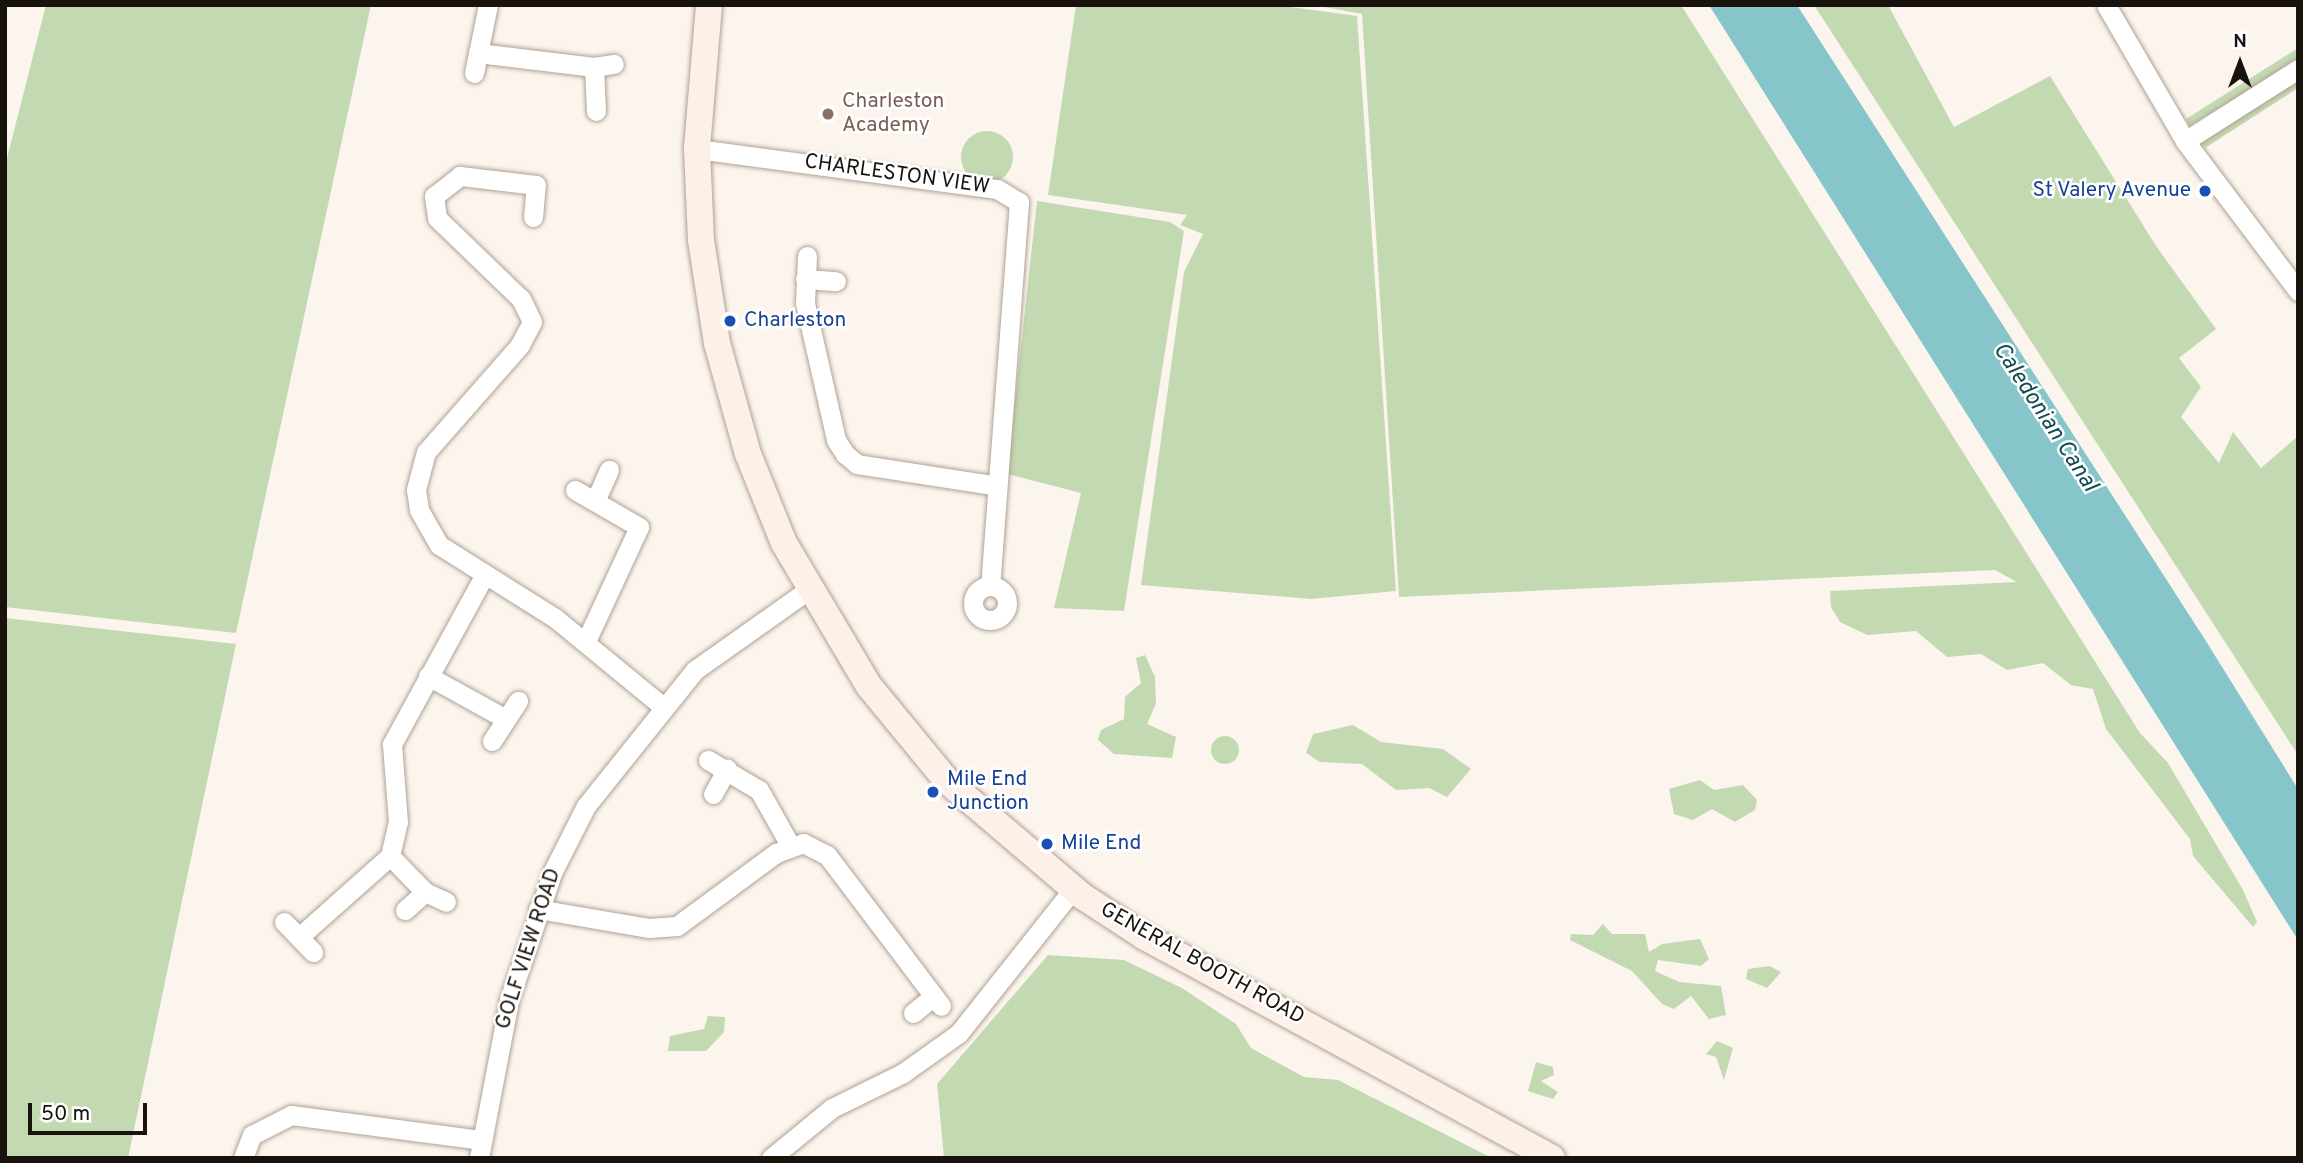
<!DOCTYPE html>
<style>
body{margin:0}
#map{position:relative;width:2303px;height:1163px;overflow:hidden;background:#fcf5ee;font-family:Overpass,sans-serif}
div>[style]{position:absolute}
.green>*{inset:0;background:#c3d9b2}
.round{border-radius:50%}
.water>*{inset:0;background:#86c5c9}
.roads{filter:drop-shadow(0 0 2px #b1a191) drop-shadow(0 0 2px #b1a191)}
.street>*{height:19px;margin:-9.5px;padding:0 9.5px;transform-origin:9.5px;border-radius:9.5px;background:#fff}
.street>.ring{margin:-9.5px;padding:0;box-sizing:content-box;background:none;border:19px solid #fff;border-radius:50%}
.secondary>*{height:26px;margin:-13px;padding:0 13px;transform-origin:13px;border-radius:13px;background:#fcf0e8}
.dots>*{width:19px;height:19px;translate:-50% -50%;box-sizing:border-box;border:4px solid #fff;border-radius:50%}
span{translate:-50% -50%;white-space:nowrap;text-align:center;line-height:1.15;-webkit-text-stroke:5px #fff;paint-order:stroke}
.education-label{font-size:21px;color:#785e54}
.left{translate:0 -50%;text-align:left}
.street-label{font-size:21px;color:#19130d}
.transit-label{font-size:21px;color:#164399}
.right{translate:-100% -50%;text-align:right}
.water-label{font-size:23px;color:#114b4e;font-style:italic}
.frame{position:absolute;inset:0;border:7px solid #19130d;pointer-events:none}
.north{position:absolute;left:2205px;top:28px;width:70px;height:70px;-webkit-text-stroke:5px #fff;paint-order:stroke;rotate:0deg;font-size:19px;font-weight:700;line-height:28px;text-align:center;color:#19130d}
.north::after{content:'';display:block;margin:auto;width:24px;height:32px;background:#19130d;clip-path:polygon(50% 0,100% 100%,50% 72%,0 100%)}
.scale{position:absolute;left:28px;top:1103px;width:119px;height:32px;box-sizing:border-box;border:4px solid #19130d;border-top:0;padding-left:9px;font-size:21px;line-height:24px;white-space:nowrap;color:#19130d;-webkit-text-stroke:5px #fff;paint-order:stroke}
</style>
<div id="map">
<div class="green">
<div style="clip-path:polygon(46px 5px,371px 5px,236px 633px,5px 607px,5px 166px)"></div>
<div style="clip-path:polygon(1076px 5px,1276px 5px,1357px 16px,1396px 591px,1311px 599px,1141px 585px,1184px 272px,1203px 234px,1180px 225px,1187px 215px,1048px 195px)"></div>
<div style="clip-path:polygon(1314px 5px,1681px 5px,2140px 733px,2168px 763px,2243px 890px,2257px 922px,2253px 927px,2193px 856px,2190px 839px,2106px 729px,2093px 689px,2071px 685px,2043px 663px,2007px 670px,1981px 654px,1947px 657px,1916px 631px,1867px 635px,1840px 622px,1831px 607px,1830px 591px,2017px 582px,1995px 570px,1399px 597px,1362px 14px)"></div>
<div style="clip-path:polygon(1814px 5px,1888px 5px,1954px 127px,2050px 76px,2156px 246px,2216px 329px,2179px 358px,2201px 387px,2181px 417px,2219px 463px,2233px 432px,2261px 468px,2298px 436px,2298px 755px)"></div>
<div style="clip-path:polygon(2298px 48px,2298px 60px,2190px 126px,2186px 119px)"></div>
<div style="clip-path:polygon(2298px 75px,2298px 88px,2205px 148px,2202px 142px)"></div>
<div class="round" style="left:961px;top:131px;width:52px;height:52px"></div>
<div style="clip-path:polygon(1037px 201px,1170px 222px,1184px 231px,1124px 611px,1054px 608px,1081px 493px,1007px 474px)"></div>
<div style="clip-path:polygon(5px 618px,236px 644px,128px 1158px,5px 1158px)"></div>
<div style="clip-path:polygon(1145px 655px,1155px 677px,1156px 704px,1147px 724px,1176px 737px,1172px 758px,1114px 754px,1098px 740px,1101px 730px,1124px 719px,1125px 697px,1141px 683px,1136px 658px)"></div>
<div style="clip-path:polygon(1353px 725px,1381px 742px,1443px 749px,1471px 769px,1447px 797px,1429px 788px,1396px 790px,1362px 764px,1320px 762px,1306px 753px,1313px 734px)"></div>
<div class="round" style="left:1211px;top:736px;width:28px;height:28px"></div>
<div style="clip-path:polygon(1700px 780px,1714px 790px,1743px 785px,1757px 800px,1755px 810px,1735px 822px,1712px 809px,1693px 820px,1674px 814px,1669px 789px)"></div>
<div style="clip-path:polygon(1603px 924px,1612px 934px,1645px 934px,1649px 952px,1662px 944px,1700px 939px,1709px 959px,1701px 966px,1658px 960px,1655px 971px,1679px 982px,1721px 986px,1726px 1015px,1709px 1019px,1691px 996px,1674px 1009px,1662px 1004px,1632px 971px,1570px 940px,1571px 934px,1593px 935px)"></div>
<div style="clip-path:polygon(1048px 955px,1124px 960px,1182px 988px,1236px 1024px,1251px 1048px,1304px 1077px,1338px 1080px,1492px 1158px,944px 1158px,937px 1084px)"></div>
<div style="clip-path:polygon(1770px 966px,1781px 972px,1767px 988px,1746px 979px,1748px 969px)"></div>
<div style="clip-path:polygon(708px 1016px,725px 1017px,724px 1032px,706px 1051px,668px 1051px,670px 1036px,704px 1029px)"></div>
<div style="clip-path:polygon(1717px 1041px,1733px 1048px,1724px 1080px,1716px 1057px,1706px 1054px)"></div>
<div style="clip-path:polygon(1536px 1062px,1553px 1067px,1554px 1075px,1541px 1081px,1558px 1092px,1553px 1099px,1528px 1091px)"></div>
</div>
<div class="water">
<div style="clip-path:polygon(1709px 5px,1797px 5px,2204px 638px,2298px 789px,2298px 940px)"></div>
</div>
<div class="roads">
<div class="street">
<div style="left:2106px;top:5px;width:157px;rotate:59.8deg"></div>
<div style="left:2185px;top:141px;width:188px;rotate:53deg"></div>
<div style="left:478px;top:53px;width:117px;rotate:6.9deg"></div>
<div style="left:594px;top:67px;width:44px;rotate:87.4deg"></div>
<div style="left:594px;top:67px;width:20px;rotate:-9deg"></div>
<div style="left:474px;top:73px;width:69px;rotate:-78.4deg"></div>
<div style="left:2185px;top:141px;width:134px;rotate:-32.5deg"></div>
<div style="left:697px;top:149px;width:303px;rotate:7.6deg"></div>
<div style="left:997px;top:189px;width:26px;rotate:31deg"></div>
<div style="left:1019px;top:202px;width:385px;rotate:94.3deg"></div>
<div style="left:533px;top:217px;width:32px;rotate:-85deg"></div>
<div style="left:536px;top:185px;width:77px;rotate:-173.2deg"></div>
<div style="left:460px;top:176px;width:33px;rotate:142deg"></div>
<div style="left:434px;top:196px;width:22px;rotate:82deg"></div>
<div style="left:437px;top:218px;width:117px;rotate:44deg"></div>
<div style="left:521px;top:299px;width:25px;rotate:64deg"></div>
<div style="left:532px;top:322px;width:26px;rotate:118deg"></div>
<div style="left:520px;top:345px;width:142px;rotate:131.3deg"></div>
<div style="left:426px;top:452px;width:39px;rotate:105deg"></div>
<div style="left:416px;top:490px;width:20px;rotate:81deg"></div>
<div style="left:419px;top:510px;width:40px;rotate:60.3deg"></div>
<div style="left:439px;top:545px;width:137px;rotate:32.2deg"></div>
<div style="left:555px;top:618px;width:137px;rotate:39.4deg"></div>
<div style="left:807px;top:256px;width:47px;rotate:92.4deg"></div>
<div style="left:805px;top:303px;width:140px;rotate:77.2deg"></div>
<div style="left:836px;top:440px;width:17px;rotate:57deg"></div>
<div style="left:845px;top:454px;width:16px;rotate:40deg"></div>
<div style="left:857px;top:464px;width:138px;rotate:8.8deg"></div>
<div style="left:805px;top:279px;width:31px;rotate:4deg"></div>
<div style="left:575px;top:490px;width:74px;rotate:30deg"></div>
<div style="left:639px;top:527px;width:126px;rotate:114.9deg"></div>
<div style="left:596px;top:499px;width:32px;rotate:-66deg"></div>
<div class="ring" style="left:973px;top:586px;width:15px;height:15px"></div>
<div style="left:428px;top:676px;width:89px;rotate:28.9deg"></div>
<div style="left:492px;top:741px;width:48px;rotate:-57deg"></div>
<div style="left:708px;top:760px;width:59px;rotate:30.5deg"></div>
<div style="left:759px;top:790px;width:63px;rotate:60.6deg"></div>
<div style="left:713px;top:794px;width:29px;rotate:-61deg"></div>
<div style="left:390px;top:856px;width:50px;rotate:45.8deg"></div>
<div style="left:425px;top:892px;width:27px;rotate:138deg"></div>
<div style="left:425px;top:892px;width:23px;rotate:25deg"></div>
<div style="left:538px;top:909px;width:113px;rotate:9.7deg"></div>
<div style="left:649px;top:928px;width:28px;rotate:-4deg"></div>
<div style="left:677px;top:926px;width:123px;rotate:-36.4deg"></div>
<div style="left:776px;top:853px;width:29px;rotate:-20deg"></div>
<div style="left:803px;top:843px;width:27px;rotate:27deg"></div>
<div style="left:827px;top:855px;width:189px;rotate:52.9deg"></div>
<div style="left:284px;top:922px;width:42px;rotate:46deg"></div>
<div style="left:299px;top:937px;width:122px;rotate:-41.7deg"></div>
<div style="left:390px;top:856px;width:35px;rotate:-77deg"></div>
<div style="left:398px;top:822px;width:78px;rotate:-94.4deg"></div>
<div style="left:392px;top:744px;width:192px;rotate:-61.3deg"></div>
<div style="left:913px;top:1013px;width:26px;rotate:-39deg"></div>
<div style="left:243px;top:1158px;width:25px;rotate:-69deg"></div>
<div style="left:252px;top:1135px;width:44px;rotate:-27.1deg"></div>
<div style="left:291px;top:1115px;width:193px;rotate:7.5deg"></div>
<div style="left:479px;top:1158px;width:161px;rotate:-79.2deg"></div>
<div style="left:509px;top:1000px;width:136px;rotate:-71.2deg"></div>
<div style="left:553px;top:871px;width:73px;rotate:-63.1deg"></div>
<div style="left:586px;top:806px;width:174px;rotate:-51.3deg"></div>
<div style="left:695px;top:670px;width:138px;rotate:-35.3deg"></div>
<div style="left:771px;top:1158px;width:79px;rotate:-39.3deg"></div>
<div style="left:832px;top:1108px;width:79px;rotate:-26.2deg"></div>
<div style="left:903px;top:1073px;width:69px;rotate:-35.5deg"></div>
<div style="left:959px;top:1033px;width:184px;rotate:-51.6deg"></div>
</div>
<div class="secondary">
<div style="left:709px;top:5px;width:144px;rotate:94.8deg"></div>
<div style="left:697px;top:149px;width:91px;rotate:87.5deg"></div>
<div style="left:701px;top:240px;width:104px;rotate:81.2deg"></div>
<div style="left:717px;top:343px;width:115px;rotate:74.4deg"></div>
<div style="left:748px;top:454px;width:96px;rotate:68deg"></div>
<div style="left:784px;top:543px;width:166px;rotate:59.3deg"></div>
<div style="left:869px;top:686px;width:123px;rotate:50.6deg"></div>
<div style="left:947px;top:781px;width:177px;rotate:40.4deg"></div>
<div style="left:1082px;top:896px;width:75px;rotate:33.1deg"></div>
<div style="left:1145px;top:937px;width:463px;rotate:28.5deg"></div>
</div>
</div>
<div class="dots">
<div style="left:828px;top:114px;background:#8d6e63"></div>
<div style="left:2205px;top:191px;background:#1a4fb4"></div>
<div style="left:730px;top:321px;background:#1a4fb4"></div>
<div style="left:933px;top:792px;background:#1a4fb4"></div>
<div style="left:1047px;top:844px;background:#1a4fb4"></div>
</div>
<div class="education-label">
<span class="left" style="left:842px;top:114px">Charleston<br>Academy</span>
</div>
<div class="street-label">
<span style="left:897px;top:175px;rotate:8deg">CHARLESTON VIEW</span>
<span style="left:529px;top:949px;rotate:-72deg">GOLF VIEW ROAD</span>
<span style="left:1202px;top:964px;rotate:29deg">GENERAL BOOTH ROAD</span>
</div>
<div class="transit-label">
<span class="right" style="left:2191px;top:191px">St Valery Avenue</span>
<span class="left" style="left:744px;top:321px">Charleston</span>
<span class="left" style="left:947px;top:792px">Mile End<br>Junction</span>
<span class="left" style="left:1061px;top:844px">Mile End</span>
</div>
<div class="water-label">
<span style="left:2044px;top:418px;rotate:57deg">Caledonian Canal</span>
</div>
<div class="frame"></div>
<div class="north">N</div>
<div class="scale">50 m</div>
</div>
